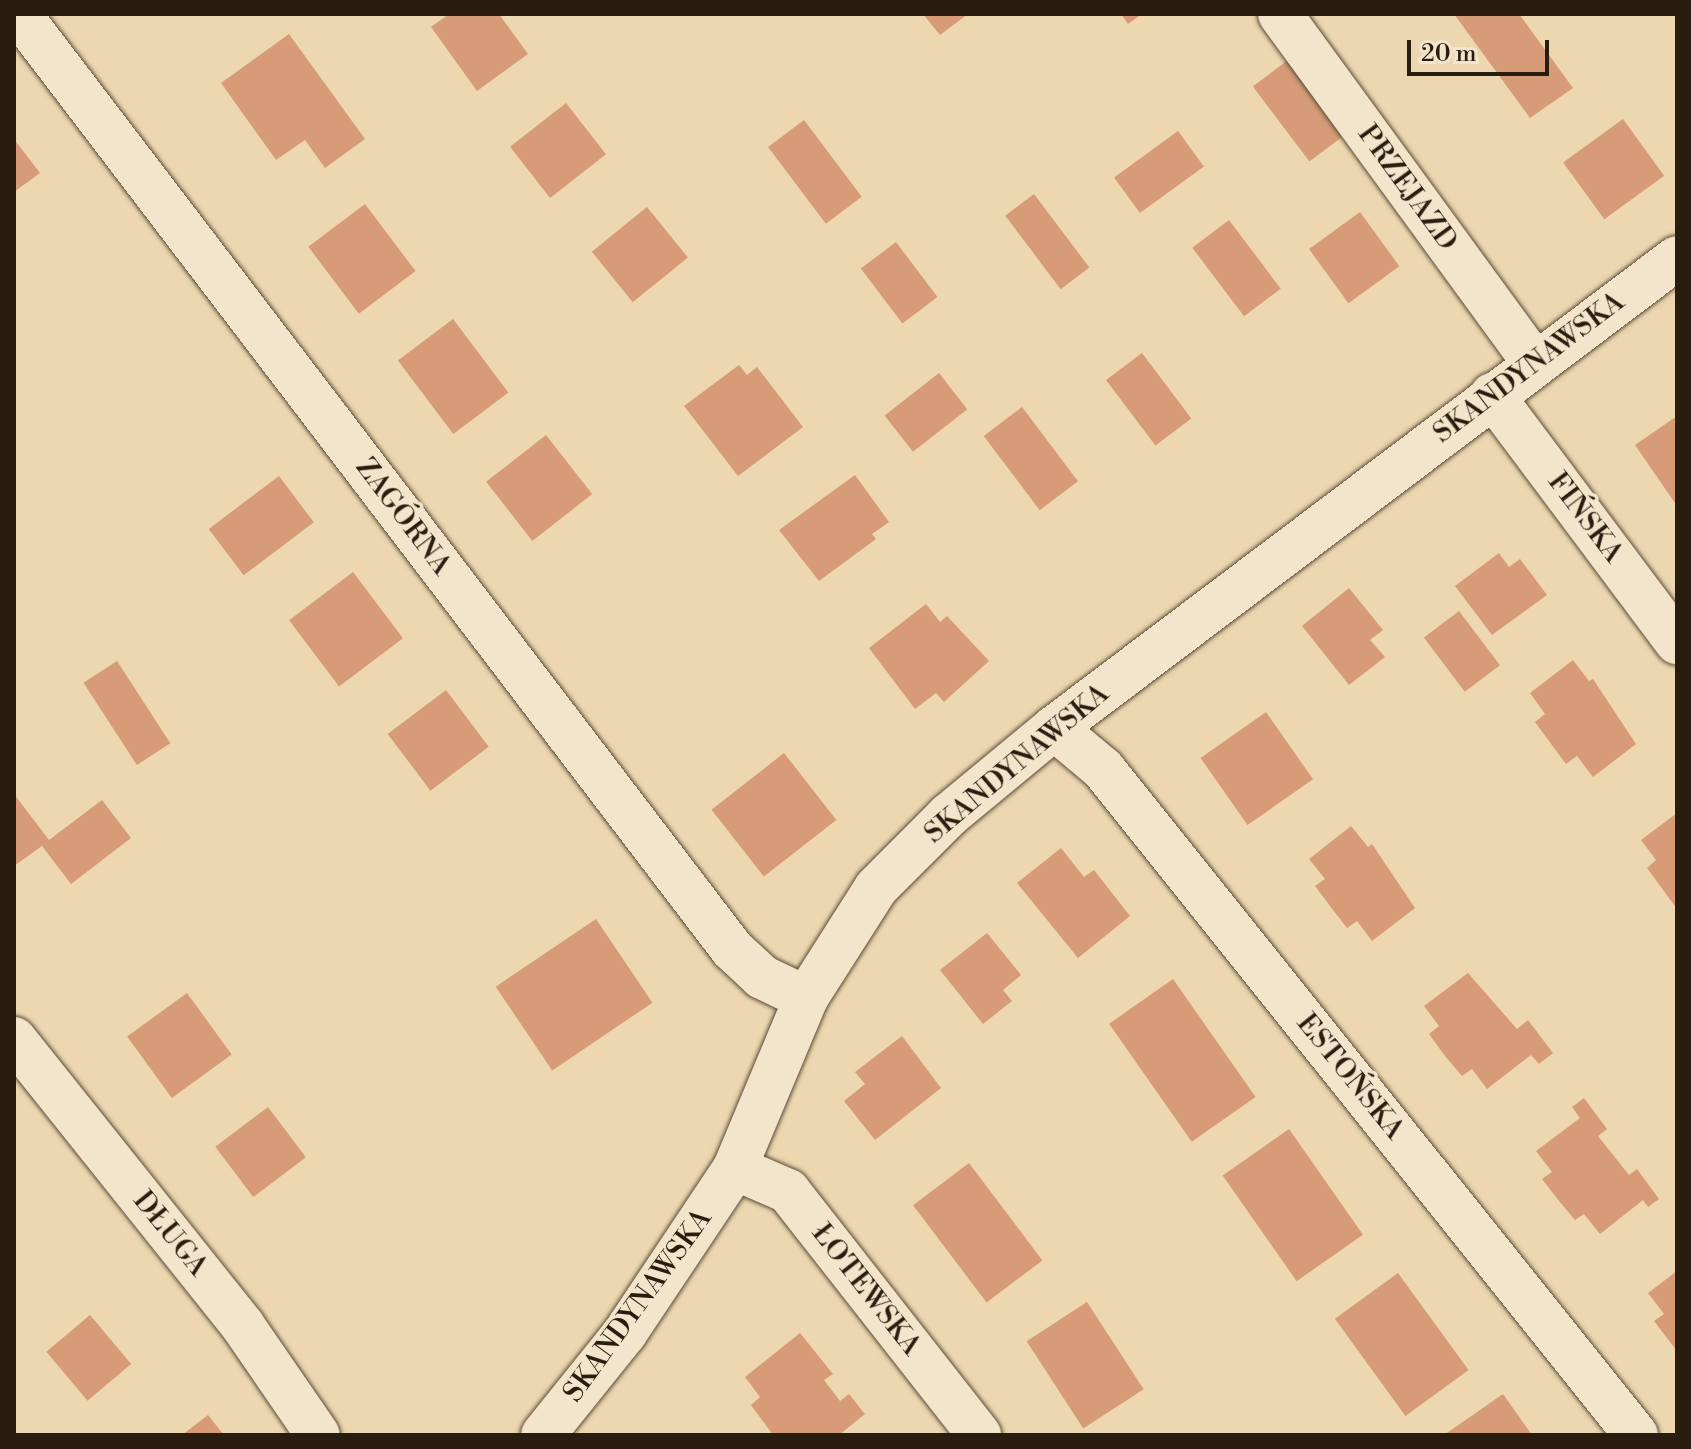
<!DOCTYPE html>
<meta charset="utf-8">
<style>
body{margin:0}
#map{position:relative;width:1691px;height:1449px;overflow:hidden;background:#edd7b0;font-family:"Libre Bodoni",serif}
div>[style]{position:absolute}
.building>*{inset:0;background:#d79b77;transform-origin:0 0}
.roads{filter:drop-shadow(0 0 2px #594c37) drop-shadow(0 0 2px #594c37)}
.minor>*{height:44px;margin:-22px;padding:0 22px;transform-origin:22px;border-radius:22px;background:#f3e5cc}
span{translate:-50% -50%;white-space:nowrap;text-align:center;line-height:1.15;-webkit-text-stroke:7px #f3e5cc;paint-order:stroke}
.street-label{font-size:28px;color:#281d0f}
.frame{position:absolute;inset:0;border:16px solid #281d0f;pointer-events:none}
.scale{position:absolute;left:1407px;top:40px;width:142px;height:36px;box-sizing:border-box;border:4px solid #281d0f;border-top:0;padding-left:10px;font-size:24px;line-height:28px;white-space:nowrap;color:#281d0f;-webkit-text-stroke:6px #f3e5cc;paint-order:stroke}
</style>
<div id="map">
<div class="building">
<div style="clip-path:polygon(449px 14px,499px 14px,528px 54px,477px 91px,431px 27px)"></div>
<div style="clip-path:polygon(923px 14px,968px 14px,940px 35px)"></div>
<div style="clip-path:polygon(1121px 14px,1142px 14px,1128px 24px)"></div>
<div style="clip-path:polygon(1454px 14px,1519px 14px,1573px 88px,1530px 118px)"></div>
<div style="clip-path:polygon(289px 34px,365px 139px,325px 168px,305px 140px,276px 160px,221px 83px)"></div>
<div style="left:1288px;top:60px;width:94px;height:44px;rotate:53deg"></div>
<div style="left:566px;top:103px;width:65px;height:71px;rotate:52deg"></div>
<div style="left:1623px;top:119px;width:70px;height:74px;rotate:54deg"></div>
<div style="left:804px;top:120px;width:96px;height:45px;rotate:53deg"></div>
<div style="left:1178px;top:131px;width:44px;height:79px;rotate:54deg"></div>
<div style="clip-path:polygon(14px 139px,40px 173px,14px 192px)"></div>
<div style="left:1034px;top:194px;width:92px;height:36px;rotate:53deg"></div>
<div style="left:365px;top:204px;width:84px;height:71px;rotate:53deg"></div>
<div style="left:647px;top:207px;width:65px;height:71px;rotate:51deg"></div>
<div style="left:1360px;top:212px;width:67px;height:63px;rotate:54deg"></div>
<div style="left:1229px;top:220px;width:86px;height:46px;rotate:53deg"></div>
<div style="left:896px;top:242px;width:69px;height:44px;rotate:53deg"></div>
<div style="left:453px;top:319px;width:92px;height:69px;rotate:53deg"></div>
<div style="left:1142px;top:353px;width:82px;height:45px;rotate:53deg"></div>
<div style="clip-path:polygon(739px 365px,747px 375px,757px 367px,803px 427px,738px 476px,684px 406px)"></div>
<div style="left:939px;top:373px;width:46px;height:69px;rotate:52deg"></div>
<div style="left:1022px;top:407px;width:93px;height:48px;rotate:53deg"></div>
<div style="clip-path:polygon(1677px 416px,1677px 506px,1635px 445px)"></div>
<div style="left:546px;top:435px;width:75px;height:76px;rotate:52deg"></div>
<div style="clip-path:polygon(855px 475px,889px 522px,872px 534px,876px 539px,819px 581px,779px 530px)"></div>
<div style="left:279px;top:476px;width:58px;height:88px;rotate:53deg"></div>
<div style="clip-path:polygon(1499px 553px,1509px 567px,1520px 559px,1547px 595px,1492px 635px,1455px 586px)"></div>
<div style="left:353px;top:572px;width:83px;height:80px;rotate:53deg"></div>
<div style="clip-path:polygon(1349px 588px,1383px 630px,1370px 640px,1385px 657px,1349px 685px,1302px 626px)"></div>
<div style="clip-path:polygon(926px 604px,940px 622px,947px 616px,989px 661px,944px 702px,936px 693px,915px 709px,869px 648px)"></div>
<div style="left:1459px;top:611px;width:68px;height:44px;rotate:53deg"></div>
<div style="clip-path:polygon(1573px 660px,1589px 681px,1593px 679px,1636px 744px,1593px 777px,1577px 756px,1566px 764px,1557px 752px,1535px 722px,1545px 714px,1530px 693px)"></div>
<div style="left:117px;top:661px;width:98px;height:40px;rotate:57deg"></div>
<div style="left:446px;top:690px;width:71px;height:73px;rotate:53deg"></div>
<div style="left:1266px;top:712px;width:82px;height:80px;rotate:55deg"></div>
<div style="left:784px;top:753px;width:85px;height:92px;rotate:52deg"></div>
<div style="clip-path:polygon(14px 794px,49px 840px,102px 800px,131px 838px,71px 884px,42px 846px,14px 866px)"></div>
<div style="clip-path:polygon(1677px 813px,1677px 909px,1647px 868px,1656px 860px,1641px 840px)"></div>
<div style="clip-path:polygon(1351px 826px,1368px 847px,1372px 844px,1415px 908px,1372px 941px,1357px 921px,1347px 928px,1333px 910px,1315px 886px,1325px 879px,1309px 859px)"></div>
<div style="clip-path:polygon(1061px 848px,1084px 877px,1094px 870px,1130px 916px,1078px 958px,1017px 883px)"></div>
<div style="left:596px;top:919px;width:101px;height:121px;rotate:56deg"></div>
<div style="clip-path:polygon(987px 933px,1021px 975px,1003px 990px,1012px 1001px,983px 1024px,940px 970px)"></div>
<div style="clip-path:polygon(1468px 973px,1517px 1029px,1528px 1020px,1553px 1053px,1539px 1064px,1531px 1055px,1487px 1089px,1472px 1069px,1462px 1076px,1445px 1056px,1429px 1034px,1439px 1026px,1424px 1006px)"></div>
<div style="left:1173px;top:979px;width:144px;height:78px;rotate:55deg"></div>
<div style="left:187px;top:993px;width:76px;height:74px;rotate:54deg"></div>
<div style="clip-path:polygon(902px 1036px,941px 1088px,875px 1140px,844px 1101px,865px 1084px,855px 1072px)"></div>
<div style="clip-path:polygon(1584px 1098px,1607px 1129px,1598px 1136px,1629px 1175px,1637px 1169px,1659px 1199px,1648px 1207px,1643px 1200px,1600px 1234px,1584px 1214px,1575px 1220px,1559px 1201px,1542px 1179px,1552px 1172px,1536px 1151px,1580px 1118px,1572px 1107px)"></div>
<div style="left:268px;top:1107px;width:63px;height:66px;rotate:53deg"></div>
<div style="left:1289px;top:1129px;width:129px;height:81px;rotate:55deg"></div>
<div style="left:969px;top:1163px;width:122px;height:70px;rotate:53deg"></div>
<div style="clip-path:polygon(1677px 1271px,1677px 1351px,1654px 1321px,1664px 1314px,1648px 1293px)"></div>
<div style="left:1398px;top:1273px;width:120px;height:78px;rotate:54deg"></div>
<div style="left:1087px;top:1302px;width:104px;height:72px;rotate:57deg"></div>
<div style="left:90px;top:1315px;width:64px;height:57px;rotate:50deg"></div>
<div style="clip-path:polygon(800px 1333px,833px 1374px,824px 1380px,840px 1401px,849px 1394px,865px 1414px,839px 1435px,773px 1435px,751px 1405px,760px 1397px,745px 1377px)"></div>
<div style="clip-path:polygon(1503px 1394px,1532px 1435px,1444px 1435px)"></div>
<div style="clip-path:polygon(208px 1415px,224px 1435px,182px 1435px)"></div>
</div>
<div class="roads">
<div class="minor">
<div style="left:19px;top:14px;width:1176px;rotate:52.67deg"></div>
<div style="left:732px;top:949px;width:41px;rotate:43deg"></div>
<div style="left:762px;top:977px;width:49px;rotate:25.5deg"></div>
<div style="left:1280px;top:14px;width:431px;rotate:53.9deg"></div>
<div style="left:1492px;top:395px;width:309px;rotate:53.2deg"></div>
<div style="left:1054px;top:728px;width:64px;rotate:39.9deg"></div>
<div style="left:1103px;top:769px;width:853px;rotate:51.33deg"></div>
<div style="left:14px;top:1039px;width:367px;rotate:51.4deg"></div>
<div style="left:243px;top:1326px;width:132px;rotate:55.5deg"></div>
<div style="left:735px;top:1168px;width:58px;rotate:23.5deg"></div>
<div style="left:788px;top:1191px;width:310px;rotate:51.9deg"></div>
<div style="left:543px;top:1435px;width:131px;rotate:-51.2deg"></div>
<div style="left:625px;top:1333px;width:198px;rotate:-56.3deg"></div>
<div style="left:735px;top:1168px;width:184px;rotate:-67.3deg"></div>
<div style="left:806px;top:998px;width:130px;rotate:-57.5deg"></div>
<div style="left:876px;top:888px;width:103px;rotate:-45deg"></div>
<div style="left:949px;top:815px;width:136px;rotate:-39.6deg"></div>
<div style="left:1054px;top:728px;width:780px;rotate:-37.03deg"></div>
</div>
</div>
<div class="street-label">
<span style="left:1407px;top:188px;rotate:54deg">PRZEJAZD</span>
<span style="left:1529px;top:368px;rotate:-37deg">SKANDYNAWSKA</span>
<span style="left:403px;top:517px;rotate:53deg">ZAGÓRNA</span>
<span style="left:1585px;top:518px;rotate:53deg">FIŃSKA</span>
<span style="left:1017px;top:764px;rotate:-40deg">SKANDYNAWSKA</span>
<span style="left:1350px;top:1077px;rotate:51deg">ESTOŃSKA</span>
<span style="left:170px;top:1234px;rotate:51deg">DŁUGA</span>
<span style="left:866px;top:1290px;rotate:52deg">ŁOTEWSKA</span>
<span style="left:638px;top:1306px;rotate:-54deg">SKANDYNAWSKA</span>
</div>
<div class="frame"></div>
<div class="scale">20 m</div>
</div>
